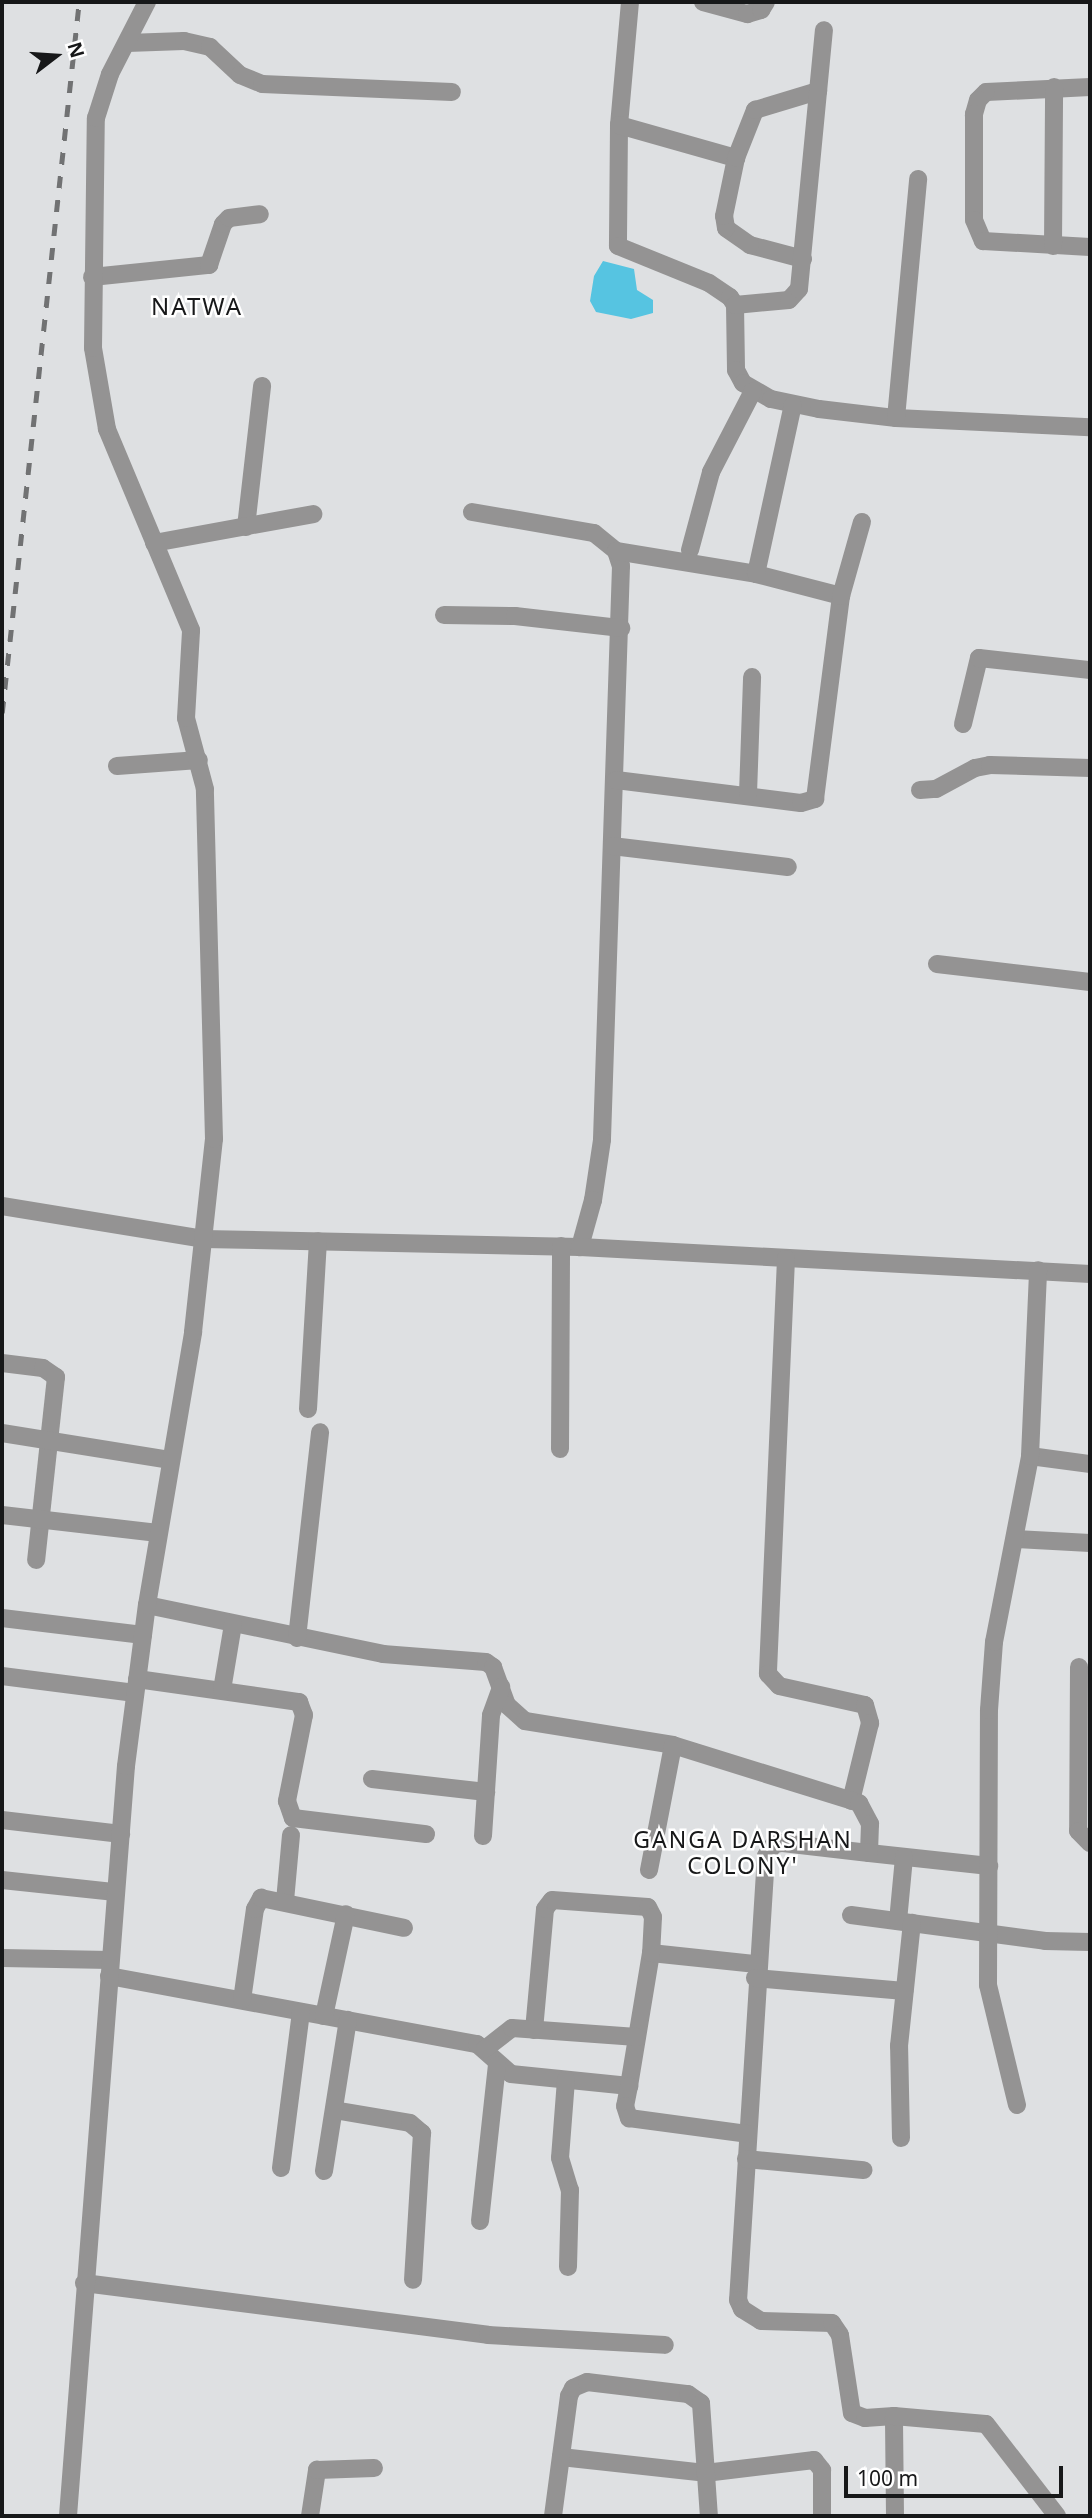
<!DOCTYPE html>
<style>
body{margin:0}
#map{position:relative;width:1092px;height:2518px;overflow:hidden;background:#dee0e2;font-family:"Noto Sans",sans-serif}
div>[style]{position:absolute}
.water>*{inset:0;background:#56c4e1}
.minor>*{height:18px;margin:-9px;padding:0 9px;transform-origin:9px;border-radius:9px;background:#949393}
.rail>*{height:4.5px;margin-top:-2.25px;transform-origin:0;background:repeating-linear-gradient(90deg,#717273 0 12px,transparent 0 24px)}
span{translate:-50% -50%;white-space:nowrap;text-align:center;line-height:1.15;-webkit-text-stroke:5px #fff;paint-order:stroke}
.neighbourhood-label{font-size:23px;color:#171819;letter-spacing:2px}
.quarter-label{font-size:24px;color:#171819;letter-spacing:2px}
.frame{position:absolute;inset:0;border:4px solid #171819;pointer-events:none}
.north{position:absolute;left:21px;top:21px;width:70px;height:70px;-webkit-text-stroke:5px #fff;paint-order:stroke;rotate:73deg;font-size:19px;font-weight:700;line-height:28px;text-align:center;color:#171819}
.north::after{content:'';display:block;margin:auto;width:24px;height:32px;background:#171819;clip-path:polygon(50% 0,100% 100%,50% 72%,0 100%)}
.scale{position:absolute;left:844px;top:2466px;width:219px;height:32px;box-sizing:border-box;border:4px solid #171819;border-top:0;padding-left:9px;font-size:21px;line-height:24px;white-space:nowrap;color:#171819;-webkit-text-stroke:5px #fff;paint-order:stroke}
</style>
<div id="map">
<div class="water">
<div style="clip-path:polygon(603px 261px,634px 269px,637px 290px,653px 300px,653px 313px,631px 319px,596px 312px,590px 301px,594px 276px)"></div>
</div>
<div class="minor">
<div style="left:630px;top:2px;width:123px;rotate:95.1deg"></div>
<div style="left:619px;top:125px;width:121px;rotate:90.5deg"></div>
<div style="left:618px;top:246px;width:98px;rotate:22.1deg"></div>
<div style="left:709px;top:283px;width:25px;rotate:34deg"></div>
<div style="left:730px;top:297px;width:9px;rotate:58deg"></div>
<div style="left:735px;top:305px;width:65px;rotate:89.1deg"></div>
<div style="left:736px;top:370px;width:15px;rotate:62deg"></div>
<div style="left:743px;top:383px;width:32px;rotate:30deg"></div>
<div style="left:771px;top:399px;width:49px;rotate:11.8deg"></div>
<div style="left:819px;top:409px;width:78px;rotate:6.7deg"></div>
<div style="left:896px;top:418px;width:194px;rotate:2.7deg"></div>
<div style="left:703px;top:2px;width:46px;rotate:15.3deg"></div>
<div style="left:747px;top:14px;width:15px;rotate:-16deg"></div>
<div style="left:761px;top:10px;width:9px;rotate:-58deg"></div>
<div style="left:127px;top:43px;width:57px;rotate:-2deg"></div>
<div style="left:184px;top:41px;width:27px;rotate:13deg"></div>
<div style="left:210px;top:47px;width:41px;rotate:43deg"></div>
<div style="left:240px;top:75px;width:24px;rotate:22deg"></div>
<div style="left:262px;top:84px;width:190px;rotate:2.4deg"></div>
<div style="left:1090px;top:87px;width:104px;rotate:177.2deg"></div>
<div style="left:986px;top:92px;width:11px;rotate:135deg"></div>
<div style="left:978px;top:100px;width:15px;rotate:106deg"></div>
<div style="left:974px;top:114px;width:106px;rotate:90deg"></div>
<div style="left:974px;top:220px;width:23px;rotate:67deg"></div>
<div style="left:983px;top:241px;width:107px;rotate:3.2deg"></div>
<div style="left:619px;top:125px;width:122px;rotate:15.8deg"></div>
<div style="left:1053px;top:246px;width:159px;rotate:-89.6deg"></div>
<div style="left:803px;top:259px;width:55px;rotate:-165.2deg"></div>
<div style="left:750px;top:245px;width:29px;rotate:-145deg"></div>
<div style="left:726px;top:228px;width:12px;rotate:-99deg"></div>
<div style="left:724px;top:216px;width:59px;rotate:-78.3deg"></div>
<div style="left:736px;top:158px;width:52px;rotate:-68.4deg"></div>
<div style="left:755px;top:110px;width:66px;rotate:-16.8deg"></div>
<div style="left:92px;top:277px;width:118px;rotate:-5.9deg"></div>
<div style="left:209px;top:265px;width:43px;rotate:-71.1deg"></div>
<div style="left:223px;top:224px;width:8px;rotate:-45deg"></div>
<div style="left:229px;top:218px;width:31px;rotate:-7deg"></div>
<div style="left:735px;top:305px;width:54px;rotate:-5.3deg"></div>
<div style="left:789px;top:300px;width:15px;rotate:-48deg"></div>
<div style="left:799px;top:289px;width:260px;rotate:-84.5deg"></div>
<div style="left:896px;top:418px;width:240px;rotate:-84.7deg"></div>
<div style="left:472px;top:512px;width:124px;rotate:9.8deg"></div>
<div style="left:594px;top:533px;width:28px;rotate:39deg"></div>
<div style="left:616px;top:551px;width:16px;rotate:72deg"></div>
<div style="left:621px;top:566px;width:574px;rotate:91.9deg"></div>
<div style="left:602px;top:1140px;width:61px;rotate:98.5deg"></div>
<div style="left:593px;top:1200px;width:49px;rotate:105.5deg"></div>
<div style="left:246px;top:527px;width:142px;rotate:-83.5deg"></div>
<div style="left:154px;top:543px;width:162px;rotate:-10.3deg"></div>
<div style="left:690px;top:550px;width:81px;rotate:-74.9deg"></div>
<div style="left:711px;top:472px;width:91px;rotate:-62.6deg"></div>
<div style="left:616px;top:551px;width:142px;rotate:9.3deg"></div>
<div style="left:756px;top:574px;width:88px;rotate:14.5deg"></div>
<div style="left:756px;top:574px;width:173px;rotate:-77.7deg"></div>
<div style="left:444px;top:615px;width:71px;rotate:0.8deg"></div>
<div style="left:515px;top:616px;width:107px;rotate:6.5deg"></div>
<div style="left:963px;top:724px;width:68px;rotate:-76.4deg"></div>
<div style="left:979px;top:658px;width:112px;rotate:6.2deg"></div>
<div style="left:117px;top:766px;width:82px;rotate:-4.2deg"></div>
<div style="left:616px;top:780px;width:186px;rotate:7.1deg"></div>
<div style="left:801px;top:803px;width:15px;rotate:-16deg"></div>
<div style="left:815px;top:799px;width:205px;rotate:-82.7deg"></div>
<div style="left:841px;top:596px;width:77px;rotate:-74.2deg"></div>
<div style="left:920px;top:790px;width:16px;rotate:-4deg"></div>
<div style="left:936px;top:789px;width:44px;rotate:-28.3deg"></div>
<div style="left:975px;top:768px;width:15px;rotate:-11deg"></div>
<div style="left:990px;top:765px;width:100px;rotate:1.7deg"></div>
<div style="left:748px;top:794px;width:117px;rotate:-88deg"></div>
<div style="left:612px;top:846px;width:177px;rotate:6.8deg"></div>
<div style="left:937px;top:964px;width:154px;rotate:6.7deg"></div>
<div style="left:2px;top:1206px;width:204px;rotate:9.3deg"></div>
<div style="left:203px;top:1239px;width:377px;rotate:1.2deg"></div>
<div style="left:580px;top:1247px;width:511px;rotate:3.03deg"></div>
<div style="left:786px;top:1259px;width:415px;rotate:92.5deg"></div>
<div style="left:768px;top:1674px;width:16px;rotate:47deg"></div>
<div style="left:779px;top:1686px;width:88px;rotate:12.5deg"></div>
<div style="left:865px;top:1705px;width:19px;rotate:74deg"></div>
<div style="left:870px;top:1723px;width:80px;rotate:103.7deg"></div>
<div style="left:2px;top:1363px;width:41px;rotate:7deg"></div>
<div style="left:43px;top:1368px;width:16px;rotate:35deg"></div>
<div style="left:56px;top:1377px;width:184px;rotate:96.2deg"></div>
<div style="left:308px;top:1409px;width:168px;rotate:-86.6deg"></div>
<div style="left:2px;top:1433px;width:171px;rotate:9.1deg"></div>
<div style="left:560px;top:1449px;width:203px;rotate:-89.7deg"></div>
<div style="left:1030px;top:1456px;width:61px;rotate:7.6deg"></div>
<div style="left:2px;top:1515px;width:157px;rotate:6.6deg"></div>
<div style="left:1015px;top:1539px;width:75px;rotate:3.1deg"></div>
<div style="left:147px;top:1605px;width:241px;rotate:11.7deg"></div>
<div style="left:383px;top:1654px;width:103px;rotate:4.4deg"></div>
<div style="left:486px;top:1662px;width:9px;rotate:36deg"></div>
<div style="left:493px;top:1667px;width:40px;rotate:69.8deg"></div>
<div style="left:507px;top:1705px;width:24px;rotate:42deg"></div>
<div style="left:525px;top:1721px;width:150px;rotate:9.2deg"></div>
<div style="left:673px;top:1745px;width:195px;rotate:17.3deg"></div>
<div style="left:859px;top:1803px;width:24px;rotate:62deg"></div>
<div style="left:870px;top:1824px;width:29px;rotate:92deg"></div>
<div style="left:869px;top:1853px;width:121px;rotate:6.2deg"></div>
<div style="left:2px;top:1618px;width:142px;rotate:6.9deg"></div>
<div style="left:297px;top:1638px;width:207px;rotate:-83.6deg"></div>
<div style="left:1079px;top:1667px;width:164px;rotate:90.3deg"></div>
<div style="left:1078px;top:1831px;width:17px;rotate:45deg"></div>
<div style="left:2px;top:1676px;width:134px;rotate:7.3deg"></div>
<div style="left:137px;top:1679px;width:164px;rotate:8.1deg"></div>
<div style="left:299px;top:1702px;width:14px;rotate:69deg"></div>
<div style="left:304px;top:1715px;width:88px;rotate:101.2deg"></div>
<div style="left:287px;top:1801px;width:18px;rotate:71deg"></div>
<div style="left:293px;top:1818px;width:134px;rotate:6.9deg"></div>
<div style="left:222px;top:1690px;width:67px;rotate:-80.5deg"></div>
<div style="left:372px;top:1779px;width:115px;rotate:6.5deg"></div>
<div style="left:2px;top:1820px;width:120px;rotate:6.7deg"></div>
<div style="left:483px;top:1836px;width:121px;rotate:-86.2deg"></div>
<div style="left:491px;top:1715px;width:30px;rotate:-70deg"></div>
<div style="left:869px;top:1853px;width:89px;rotate:-173.5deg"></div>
<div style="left:781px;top:1843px;width:7px;rotate:172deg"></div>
<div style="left:774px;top:1844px;width:14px;rotate:124deg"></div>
<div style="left:766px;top:1856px;width:445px;rotate:93.6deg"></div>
<div style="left:738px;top:2300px;width:10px;rotate:66deg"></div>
<div style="left:742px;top:2309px;width:22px;rotate:32deg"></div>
<div style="left:761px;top:2321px;width:71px;rotate:1.6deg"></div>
<div style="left:832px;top:2323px;width:14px;rotate:56deg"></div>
<div style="left:840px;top:2335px;width:79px;rotate:81.3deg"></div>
<div style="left:852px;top:2413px;width:14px;rotate:21deg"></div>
<div style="left:865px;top:2418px;width:29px;rotate:-4deg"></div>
<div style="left:649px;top:1870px;width:127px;rotate:-79.1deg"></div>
<div style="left:2px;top:1880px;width:114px;rotate:6.1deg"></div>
<div style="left:285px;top:1901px;width:66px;rotate:-84.8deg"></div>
<div style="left:851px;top:1915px;width:196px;rotate:7.6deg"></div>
<div style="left:1045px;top:1941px;width:45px;rotate:1.3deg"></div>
<div style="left:898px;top:1921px;width:64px;rotate:-84.6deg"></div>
<div style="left:2px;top:1958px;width:108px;rotate:1.1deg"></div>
<div style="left:109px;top:1976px;width:374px;rotate:10.5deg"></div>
<div style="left:477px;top:2044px;width:45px;rotate:41.4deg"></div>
<div style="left:511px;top:2074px;width:119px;rotate:5.8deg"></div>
<div style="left:629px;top:2086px;width:135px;rotate:-80.6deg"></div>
<div style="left:651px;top:1953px;width:106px;rotate:6deg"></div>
<div style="left:755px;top:1978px;width:150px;rotate:5deg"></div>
<div style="left:242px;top:2000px;width:92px;rotate:-81.9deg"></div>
<div style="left:255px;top:1909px;width:13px;rotate:-61deg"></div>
<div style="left:261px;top:1898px;width:146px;rotate:11.8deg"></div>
<div style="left:324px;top:2016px;width:104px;rotate:-77.8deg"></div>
<div style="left:534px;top:2030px;width:121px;rotate:-84.8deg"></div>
<div style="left:545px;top:1909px;width:11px;rotate:-52deg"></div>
<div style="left:552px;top:1900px;width:96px;rotate:4.2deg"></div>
<div style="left:648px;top:1907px;width:11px;rotate:63deg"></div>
<div style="left:653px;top:1917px;width:36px;rotate:93deg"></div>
<div style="left:485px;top:2049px;width:34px;rotate:-38deg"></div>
<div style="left:512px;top:2028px;width:125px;rotate:4.1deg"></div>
<div style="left:566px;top:2080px;width:78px;rotate:94.4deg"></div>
<div style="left:560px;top:2158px;width:34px;rotate:73deg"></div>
<div style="left:570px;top:2190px;width:77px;rotate:91.5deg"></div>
<div style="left:629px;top:2086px;width:20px;rotate:101deg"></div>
<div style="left:625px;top:2106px;width:13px;rotate:72deg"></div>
<div style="left:629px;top:2118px;width:119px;rotate:7.7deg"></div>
<div style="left:1017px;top:2105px;width:123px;rotate:-103.6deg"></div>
<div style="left:988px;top:1985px;width:275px;rotate:-89.8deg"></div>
<div style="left:989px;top:1710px;width:68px;rotate:-85.8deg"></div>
<div style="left:994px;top:1642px;width:189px;rotate:-79deg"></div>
<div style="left:1030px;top:1456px;width:186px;rotate:-87.5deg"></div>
<div style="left:334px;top:2110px;width:77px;rotate:9.7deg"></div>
<div style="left:410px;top:2123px;width:16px;rotate:40deg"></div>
<div style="left:422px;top:2133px;width:147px;rotate:93.5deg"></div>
<div style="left:901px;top:2138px;width:92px;rotate:-91.2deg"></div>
<div style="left:899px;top:2046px;width:124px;rotate:-84deg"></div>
<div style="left:746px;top:2159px;width:118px;rotate:5.4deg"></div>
<div style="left:281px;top:2168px;width:157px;rotate:-82.7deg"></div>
<div style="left:324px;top:2171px;width:153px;rotate:-81deg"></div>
<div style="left:480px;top:2221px;width:157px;rotate:-83.8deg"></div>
<div style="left:84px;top:2283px;width:407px;rotate:7.3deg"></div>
<div style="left:488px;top:2335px;width:177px;rotate:3.2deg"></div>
<div style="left:561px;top:2457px;width:145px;rotate:6.3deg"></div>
<div style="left:705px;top:2473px;width:110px;rotate:-6.8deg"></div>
<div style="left:814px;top:2460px;width:13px;rotate:51deg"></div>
<div style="left:822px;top:2470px;width:46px;rotate:90deg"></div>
<div style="left:68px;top:2516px;width:752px;rotate:-85.58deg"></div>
<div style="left:126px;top:1766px;width:162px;rotate:-82.6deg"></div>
<div style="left:147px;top:1605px;width:277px;rotate:-80.4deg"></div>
<div style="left:193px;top:1332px;width:194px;rotate:-83.8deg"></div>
<div style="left:214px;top:1139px;width:350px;rotate:-91.5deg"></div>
<div style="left:205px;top:789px;width:73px;rotate:-105deg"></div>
<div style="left:186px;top:718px;width:88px;rotate:-86.7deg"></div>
<div style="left:191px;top:630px;width:218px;rotate:-112.7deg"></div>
<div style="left:107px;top:429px;width:82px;rotate:-99.8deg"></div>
<div style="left:93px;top:348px;width:230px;rotate:-89.3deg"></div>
<div style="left:96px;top:118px;width:46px;rotate:-72.3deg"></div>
<div style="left:110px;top:74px;width:81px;rotate:-62.8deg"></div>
<div style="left:310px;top:2516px;width:47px;rotate:-81.3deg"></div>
<div style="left:317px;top:2470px;width:57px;rotate:-2deg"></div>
<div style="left:553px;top:2516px;width:121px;rotate:-82.4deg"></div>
<div style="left:569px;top:2396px;width:9px;rotate:-63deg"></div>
<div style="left:573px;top:2388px;width:15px;rotate:-23deg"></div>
<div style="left:587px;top:2382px;width:102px;rotate:6.8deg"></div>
<div style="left:688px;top:2394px;width:16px;rotate:35deg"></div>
<div style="left:701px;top:2403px;width:113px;rotate:86deg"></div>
<div style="left:895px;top:2516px;width:100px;rotate:-90.6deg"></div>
<div style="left:894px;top:2416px;width:92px;rotate:5deg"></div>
<div style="left:986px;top:2424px;width:116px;rotate:52.3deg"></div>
</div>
<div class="rail">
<div style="left:2px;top:713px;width:715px;rotate:-83.82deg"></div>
</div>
<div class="neighbourhood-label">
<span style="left:743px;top:1852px">GANGA DARSHAN<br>COLONY'</span>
</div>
<div class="quarter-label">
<span style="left:197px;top:306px">NATWA</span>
</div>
<div class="frame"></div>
<div class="north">N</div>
<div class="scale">100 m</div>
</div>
